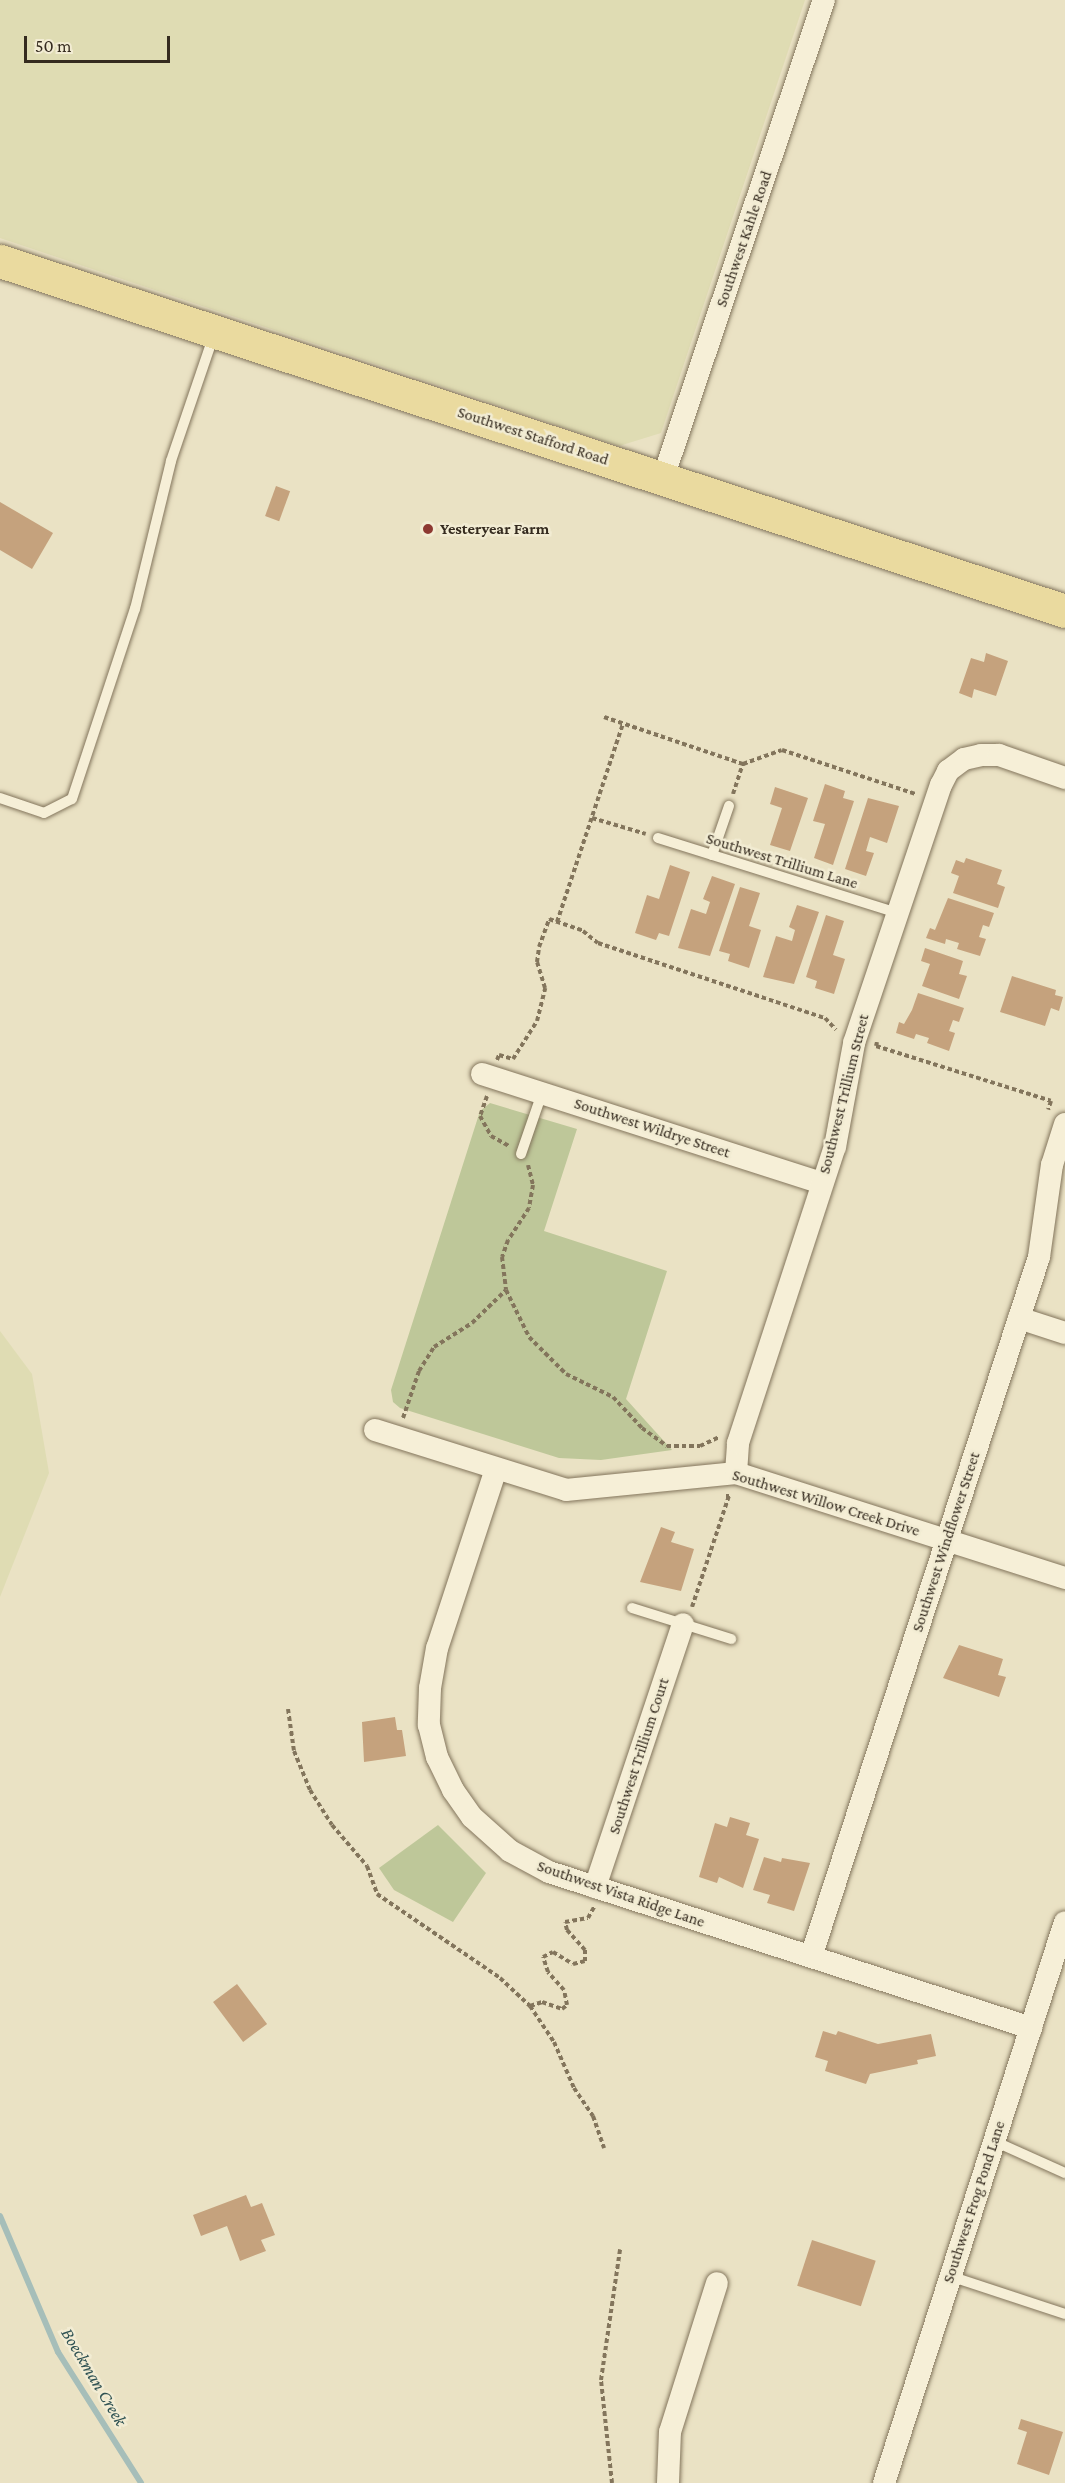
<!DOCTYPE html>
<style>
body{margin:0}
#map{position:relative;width:1065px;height:2483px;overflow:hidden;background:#eae2c4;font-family:"Crimson Pro",serif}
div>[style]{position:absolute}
.farmland>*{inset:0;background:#dfdcb3}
.green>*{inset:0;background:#bec799}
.stream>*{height:6px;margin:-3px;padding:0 3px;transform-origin:3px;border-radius:3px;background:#a6beb9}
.building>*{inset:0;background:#c5a27d;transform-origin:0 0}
.path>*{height:4px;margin-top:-2px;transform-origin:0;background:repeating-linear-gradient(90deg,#83755c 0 4.5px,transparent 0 7.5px)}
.roads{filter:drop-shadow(0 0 2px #83755c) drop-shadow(0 0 2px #83755c)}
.service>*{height:10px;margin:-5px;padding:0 5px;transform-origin:5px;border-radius:5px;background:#f6efd7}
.minor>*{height:22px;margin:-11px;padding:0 11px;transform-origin:11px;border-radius:11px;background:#f6efd7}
.primary>*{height:33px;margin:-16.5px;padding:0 16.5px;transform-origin:16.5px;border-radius:16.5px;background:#eada9f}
.dots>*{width:16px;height:16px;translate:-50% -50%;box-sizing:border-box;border:3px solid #f2ecd3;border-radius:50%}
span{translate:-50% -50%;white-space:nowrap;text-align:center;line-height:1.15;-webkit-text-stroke:5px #f2ecd3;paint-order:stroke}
.street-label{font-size:16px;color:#352b1f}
.poi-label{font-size:16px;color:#352b1f;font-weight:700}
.left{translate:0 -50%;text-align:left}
.water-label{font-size:18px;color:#2f5253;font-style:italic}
.scale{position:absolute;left:24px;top:36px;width:146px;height:27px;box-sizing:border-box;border:3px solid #352b1f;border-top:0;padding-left:8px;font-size:18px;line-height:21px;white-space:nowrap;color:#352b1f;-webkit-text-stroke:4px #f2ecd3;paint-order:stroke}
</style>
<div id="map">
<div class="farmland">
<div style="clip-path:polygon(0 0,805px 0,661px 433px,619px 446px,0 238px)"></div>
<div style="clip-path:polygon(0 1331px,32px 1374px,49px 1473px,0 1597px)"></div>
</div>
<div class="green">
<div style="clip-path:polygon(490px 1103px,577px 1129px,544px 1231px,667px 1271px,626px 1399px,672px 1450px,601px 1460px,559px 1458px,400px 1408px,393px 1402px,391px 1390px,480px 1111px)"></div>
<div style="clip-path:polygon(438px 1825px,486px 1873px,453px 1922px,394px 1890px,379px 1868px)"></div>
</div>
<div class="stream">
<div style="left:0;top:2216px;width:148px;rotate:66.9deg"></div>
<div style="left:58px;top:2352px;width:155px;rotate:57.6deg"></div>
</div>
<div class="building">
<div style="left:276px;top:486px;width:15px;height:32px;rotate:20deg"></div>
<div style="clip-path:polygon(0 502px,53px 533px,32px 569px,0 550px)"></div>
<div style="clip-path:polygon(986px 653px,1008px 661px,996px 696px,974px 689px,972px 698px,959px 693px,971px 658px,984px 662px)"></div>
<div style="clip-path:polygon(825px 784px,845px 791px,843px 798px,854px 801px,833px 865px,814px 858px,825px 824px,813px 821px)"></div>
<div style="clip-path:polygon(775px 787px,808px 798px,790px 851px,770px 845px,782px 808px,770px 804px)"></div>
<div style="clip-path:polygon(868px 798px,899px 806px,887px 843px,870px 837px,866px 851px,874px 853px,866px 876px,845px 869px)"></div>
<div style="clip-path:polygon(966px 858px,1002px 870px,997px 884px,1005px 887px,998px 908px,953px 893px,959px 876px,951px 873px,956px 860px,964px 863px)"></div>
<div style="clip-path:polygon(670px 865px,690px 872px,669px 936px,659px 933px,656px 940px,635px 933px,647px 895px,659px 899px)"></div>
<div style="clip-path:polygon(712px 876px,735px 884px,710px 956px,678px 948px,691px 909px,706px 914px,710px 902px,703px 899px)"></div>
<div style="clip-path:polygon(740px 887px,760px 893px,749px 926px,761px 930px,749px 968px,728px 961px,730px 954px,719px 951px)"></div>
<div style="clip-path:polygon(948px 898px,994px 913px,989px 927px,983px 925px,979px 937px,986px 939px,980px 956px,957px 949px,959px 943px,946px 939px,945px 944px,926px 938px,930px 928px,935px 930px)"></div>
<div style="clip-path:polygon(797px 905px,819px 912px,794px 984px,763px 977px,776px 936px,792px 941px,795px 930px,789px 927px)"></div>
<div style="clip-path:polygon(826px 915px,844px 921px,833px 955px,845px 959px,834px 994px,815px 988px,817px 981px,806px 977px)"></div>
<div style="clip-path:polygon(925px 948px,963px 961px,959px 974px,967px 976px,959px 999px,922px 986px,930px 964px,921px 961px)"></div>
<div style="clip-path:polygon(1012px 976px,1056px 990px,1055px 995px,1063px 997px,1059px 1011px,1051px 1008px,1045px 1026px,1000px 1012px)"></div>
<div style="clip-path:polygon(918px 993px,964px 1008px,959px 1022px,953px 1020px,949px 1031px,955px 1033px,949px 1051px,927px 1043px,929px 1038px,916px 1034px,914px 1039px,896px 1033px,899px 1022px,904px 1024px,912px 1010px)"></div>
<div style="clip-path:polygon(661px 1527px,675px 1532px,671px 1542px,694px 1549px,681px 1591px,640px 1582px)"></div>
<div style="clip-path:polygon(959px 1645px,1003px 1659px,998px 1675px,1006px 1677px,999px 1697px,943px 1678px)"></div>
<div style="clip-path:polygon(395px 1717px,397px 1730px,402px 1730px,406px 1756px,364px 1762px,362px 1722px)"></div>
<div style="clip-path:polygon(730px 1817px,750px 1823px,746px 1835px,759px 1839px,743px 1888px,719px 1877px,717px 1883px,699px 1877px,715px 1823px,727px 1827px)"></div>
<div style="clip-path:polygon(764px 1857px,781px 1862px,782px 1858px,810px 1863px,794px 1911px,767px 1903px,770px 1895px,753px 1890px)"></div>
<div style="left:237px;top:1984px;width:50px;height:30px;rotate:53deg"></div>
<div style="clip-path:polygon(823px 2031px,836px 2035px,838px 2031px,878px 2044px,931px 2034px,936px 2056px,917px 2060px,918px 2064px,870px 2074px,866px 2084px,825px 2071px,828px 2061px,815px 2057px)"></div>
<div style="clip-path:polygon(246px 2195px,251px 2207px,262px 2203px,275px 2235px,261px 2240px,266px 2251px,240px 2261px,227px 2226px,201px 2236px,193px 2215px)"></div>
<div style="left:812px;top:2240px;width:67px;height:48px;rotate:18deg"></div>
<div style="clip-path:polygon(1021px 2419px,1063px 2432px,1049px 2475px,1017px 2464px,1027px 2432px,1018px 2429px)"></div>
</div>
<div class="path">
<div style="left:604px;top:717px;width:147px;rotate:18.7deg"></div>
<div style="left:733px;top:794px;width:32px;rotate:-72deg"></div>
<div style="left:743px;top:764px;width:41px;rotate:-19.7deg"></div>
<div style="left:782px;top:750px;width:141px;rotate:18.2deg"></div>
<div style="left:592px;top:818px;width:56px;rotate:16.5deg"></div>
<div style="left:557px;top:922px;width:209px;rotate:-71.6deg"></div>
<div style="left:877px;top:1042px;width:4px;rotate:104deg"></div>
<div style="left:876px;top:1046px;width:183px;rotate:17.4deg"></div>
<div style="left:1051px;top:1101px;width:9px;rotate:108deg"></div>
<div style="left:497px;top:1060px;width:5px;rotate:-68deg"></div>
<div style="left:499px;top:1055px;width:15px;rotate:16deg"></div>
<div style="left:513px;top:1059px;width:45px;rotate:-57.7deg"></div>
<div style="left:537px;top:1021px;width:34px;rotate:-76deg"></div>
<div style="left:545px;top:988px;width:27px;rotate:-107deg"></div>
<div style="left:537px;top:962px;width:15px;rotate:-82deg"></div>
<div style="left:539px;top:947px;width:30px;rotate:-70deg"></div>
<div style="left:549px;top:919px;width:36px;rotate:19deg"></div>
<div style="left:583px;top:931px;width:19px;rotate:39deg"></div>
<div style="left:598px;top:943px;width:239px;rotate:18.3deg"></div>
<div style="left:825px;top:1018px;width:16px;rotate:47deg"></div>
<div style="left:487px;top:1096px;width:21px;rotate:109deg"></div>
<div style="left:480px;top:1116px;width:23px;rotate:61deg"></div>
<div style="left:491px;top:1136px;width:21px;rotate:29deg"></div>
<div style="left:528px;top:1165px;width:21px;rotate:76deg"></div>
<div style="left:533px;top:1185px;width:23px;rotate:100deg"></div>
<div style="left:529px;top:1208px;width:38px;rotate:123deg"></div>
<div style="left:508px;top:1240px;width:18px;rotate:109deg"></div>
<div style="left:502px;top:1257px;width:33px;rotate:83deg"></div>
<div style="left:506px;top:1290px;width:52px;rotate:63.9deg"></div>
<div style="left:529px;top:1337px;width:52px;rotate:45deg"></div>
<div style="left:566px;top:1374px;width:52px;rotate:26.1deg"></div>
<div style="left:613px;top:1397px;width:42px;rotate:46.9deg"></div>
<div style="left:642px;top:1428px;width:31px;rotate:36deg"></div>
<div style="left:667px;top:1446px;width:33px"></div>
<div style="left:700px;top:1446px;width:21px;rotate:-25deg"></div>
<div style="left:403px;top:1418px;width:50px;rotate:-71.2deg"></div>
<div style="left:419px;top:1371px;width:28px;rotate:-58deg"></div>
<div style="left:434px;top:1347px;width:45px;rotate:-32.3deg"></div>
<div style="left:472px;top:1323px;width:47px;rotate:-44.1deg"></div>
<div style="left:692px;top:1607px;width:117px;rotate:-71.6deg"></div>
<div style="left:729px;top:1496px;width:3px;rotate:180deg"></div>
<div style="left:288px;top:1709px;width:42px;rotate:81.9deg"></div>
<div style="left:294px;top:1751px;width:42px;rotate:67.7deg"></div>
<div style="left:310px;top:1790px;width:41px;rotate:57.8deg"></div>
<div style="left:332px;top:1825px;width:54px;rotate:49.5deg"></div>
<div style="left:367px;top:1866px;width:30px;rotate:70deg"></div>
<div style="left:377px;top:1894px;width:149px;rotate:34.3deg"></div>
<div style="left:500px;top:1978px;width:41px;rotate:43deg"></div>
<div style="left:530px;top:2006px;width:43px;rotate:56.3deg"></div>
<div style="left:554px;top:2042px;width:50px;rotate:66.5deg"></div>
<div style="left:574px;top:2088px;width:34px;rotate:56deg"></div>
<div style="left:593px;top:2116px;width:34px;rotate:71deg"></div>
<div style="left:530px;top:2006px;width:13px;rotate:-18deg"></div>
<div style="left:542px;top:2002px;width:21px;rotate:19deg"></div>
<div style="left:562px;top:2009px;width:6px;rotate:-39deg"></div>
<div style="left:567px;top:2005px;width:15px;rotate:-101deg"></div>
<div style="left:564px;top:1990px;width:24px;rotate:-132deg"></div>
<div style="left:548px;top:1972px;width:16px;rotate:-108deg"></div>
<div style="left:543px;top:1957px;width:11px;rotate:-27deg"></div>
<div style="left:553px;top:1952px;width:23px;rotate:31deg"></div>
<div style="left:573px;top:1964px;width:12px;rotate:-14deg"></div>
<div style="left:585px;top:1961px;width:11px;rotate:-90deg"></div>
<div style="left:585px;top:1950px;width:27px;rotate:-132deg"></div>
<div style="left:567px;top:1930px;width:8px;rotate:-104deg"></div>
<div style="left:565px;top:1922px;width:23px;rotate:-10deg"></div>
<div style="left:588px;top:1918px;width:13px;rotate:-61deg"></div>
<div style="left:612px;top:2483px;width:104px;rotate:-96.1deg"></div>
<div style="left:601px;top:2380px;width:132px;rotate:-81.7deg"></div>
</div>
<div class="roads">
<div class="service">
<div style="left:0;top:798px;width:46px;rotate:18.8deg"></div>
<div style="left:44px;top:813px;width:31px;rotate:-27deg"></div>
<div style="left:72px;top:799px;width:200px;rotate:-71.7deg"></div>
<div style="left:135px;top:609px;width:152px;rotate:-76.3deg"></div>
<div style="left:171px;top:461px;width:133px;rotate:-71.2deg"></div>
<div style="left:658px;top:838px;width:251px;rotate:17.4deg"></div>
<div style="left:712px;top:855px;width:52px;rotate:-70.9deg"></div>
<div style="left:521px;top:1154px;width:65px;rotate:-71deg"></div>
<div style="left:632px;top:1608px;width:104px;rotate:17.4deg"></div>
<div style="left:994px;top:2141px;width:78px;rotate:24.3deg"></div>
<div style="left:950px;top:2276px;width:121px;rotate:18.3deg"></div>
</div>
<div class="minor">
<div style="left:663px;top:478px;width:504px;rotate:-71.39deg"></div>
<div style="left:482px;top:1074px;width:357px;rotate:17.8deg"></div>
<div style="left:1019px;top:1318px;width:48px;rotate:18.1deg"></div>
<div style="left:375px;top:1430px;width:200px;rotate:17.4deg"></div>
<div style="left:566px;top:1490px;width:171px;rotate:-5.7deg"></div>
<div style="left:736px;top:1473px;width:345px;rotate:17.7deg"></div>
<div style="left:496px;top:1469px;width:188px;rotate:108.2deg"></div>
<div style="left:437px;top:1648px;width:41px;rotate:99.9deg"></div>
<div style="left:430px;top:1688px;width:37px;rotate:92deg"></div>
<div style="left:429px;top:1725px;width:33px;rotate:76deg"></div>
<div style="left:437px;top:1757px;width:37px;rotate:64deg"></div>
<div style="left:453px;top:1790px;width:33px;rotate:55deg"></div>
<div style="left:472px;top:1817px;width:51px;rotate:41.8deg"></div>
<div style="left:510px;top:1851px;width:44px;rotate:28.3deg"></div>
<div style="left:549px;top:1872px;width:507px;rotate:17.93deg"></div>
<div style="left:736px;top:1473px;width:30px;rotate:-86deg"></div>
<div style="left:738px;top:1443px;width:311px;rotate:-71.9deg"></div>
<div style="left:835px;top:1147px;width:106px;rotate:-79.6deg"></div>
<div style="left:854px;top:1043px;width:272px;rotate:-71.4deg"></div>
<div style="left:941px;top:785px;width:16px;rotate:-63deg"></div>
<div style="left:948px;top:771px;width:20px;rotate:-37deg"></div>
<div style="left:964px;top:759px;width:17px;rotate:-13deg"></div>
<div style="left:981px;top:755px;width:18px"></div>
<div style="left:999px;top:755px;width:70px;rotate:19.2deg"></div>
<div style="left:595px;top:1887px;width:277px;rotate:-71.5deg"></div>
<div style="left:811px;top:1957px;width:736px;rotate:-71.96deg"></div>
<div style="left:1039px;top:1257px;width:93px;rotate:-82deg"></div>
<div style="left:1052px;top:1165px;width:43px;rotate:-72.4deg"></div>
<div style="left:668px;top:2483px;width:51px;rotate:-87.8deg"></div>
<div style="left:670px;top:2432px;width:156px;rotate:-72.5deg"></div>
<div style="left:884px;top:2483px;width:589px;rotate:-72.12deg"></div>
</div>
<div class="primary">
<div style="left:0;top:261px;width:1121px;rotate:18.19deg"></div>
</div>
</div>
<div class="dots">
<div style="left:428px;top:529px;background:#8d3931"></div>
</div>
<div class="street-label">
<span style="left:744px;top:239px;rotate:-71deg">Southwest Kahle Road</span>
<span style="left:533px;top:436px;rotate:18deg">Southwest Stafford Road</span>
<span style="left:782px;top:861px;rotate:17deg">Southwest Trillium Lane</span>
<span style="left:844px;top:1094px;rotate:-76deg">Southwest Trillium Street</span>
<span style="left:652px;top:1128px;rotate:18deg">Southwest Wildrye Street</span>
<span style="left:826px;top:1503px;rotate:17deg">Southwest Willow Creek Drive</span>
<span style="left:946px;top:1542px;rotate:-72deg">Southwest Windflower Street</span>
<span style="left:639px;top:1756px;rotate:-72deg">Southwest Trillium Court</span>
<span style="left:621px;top:1894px;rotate:19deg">Southwest Vista Ridge Lane</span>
<span style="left:974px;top:2202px;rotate:-72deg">Southwest Frog Pond Lane</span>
</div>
<div class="poi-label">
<span class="left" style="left:440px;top:529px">Yesteryear Farm</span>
</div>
<div class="water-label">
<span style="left:94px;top:2377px;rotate:59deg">Boeckman Creek</span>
</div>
<div class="scale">50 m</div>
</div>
